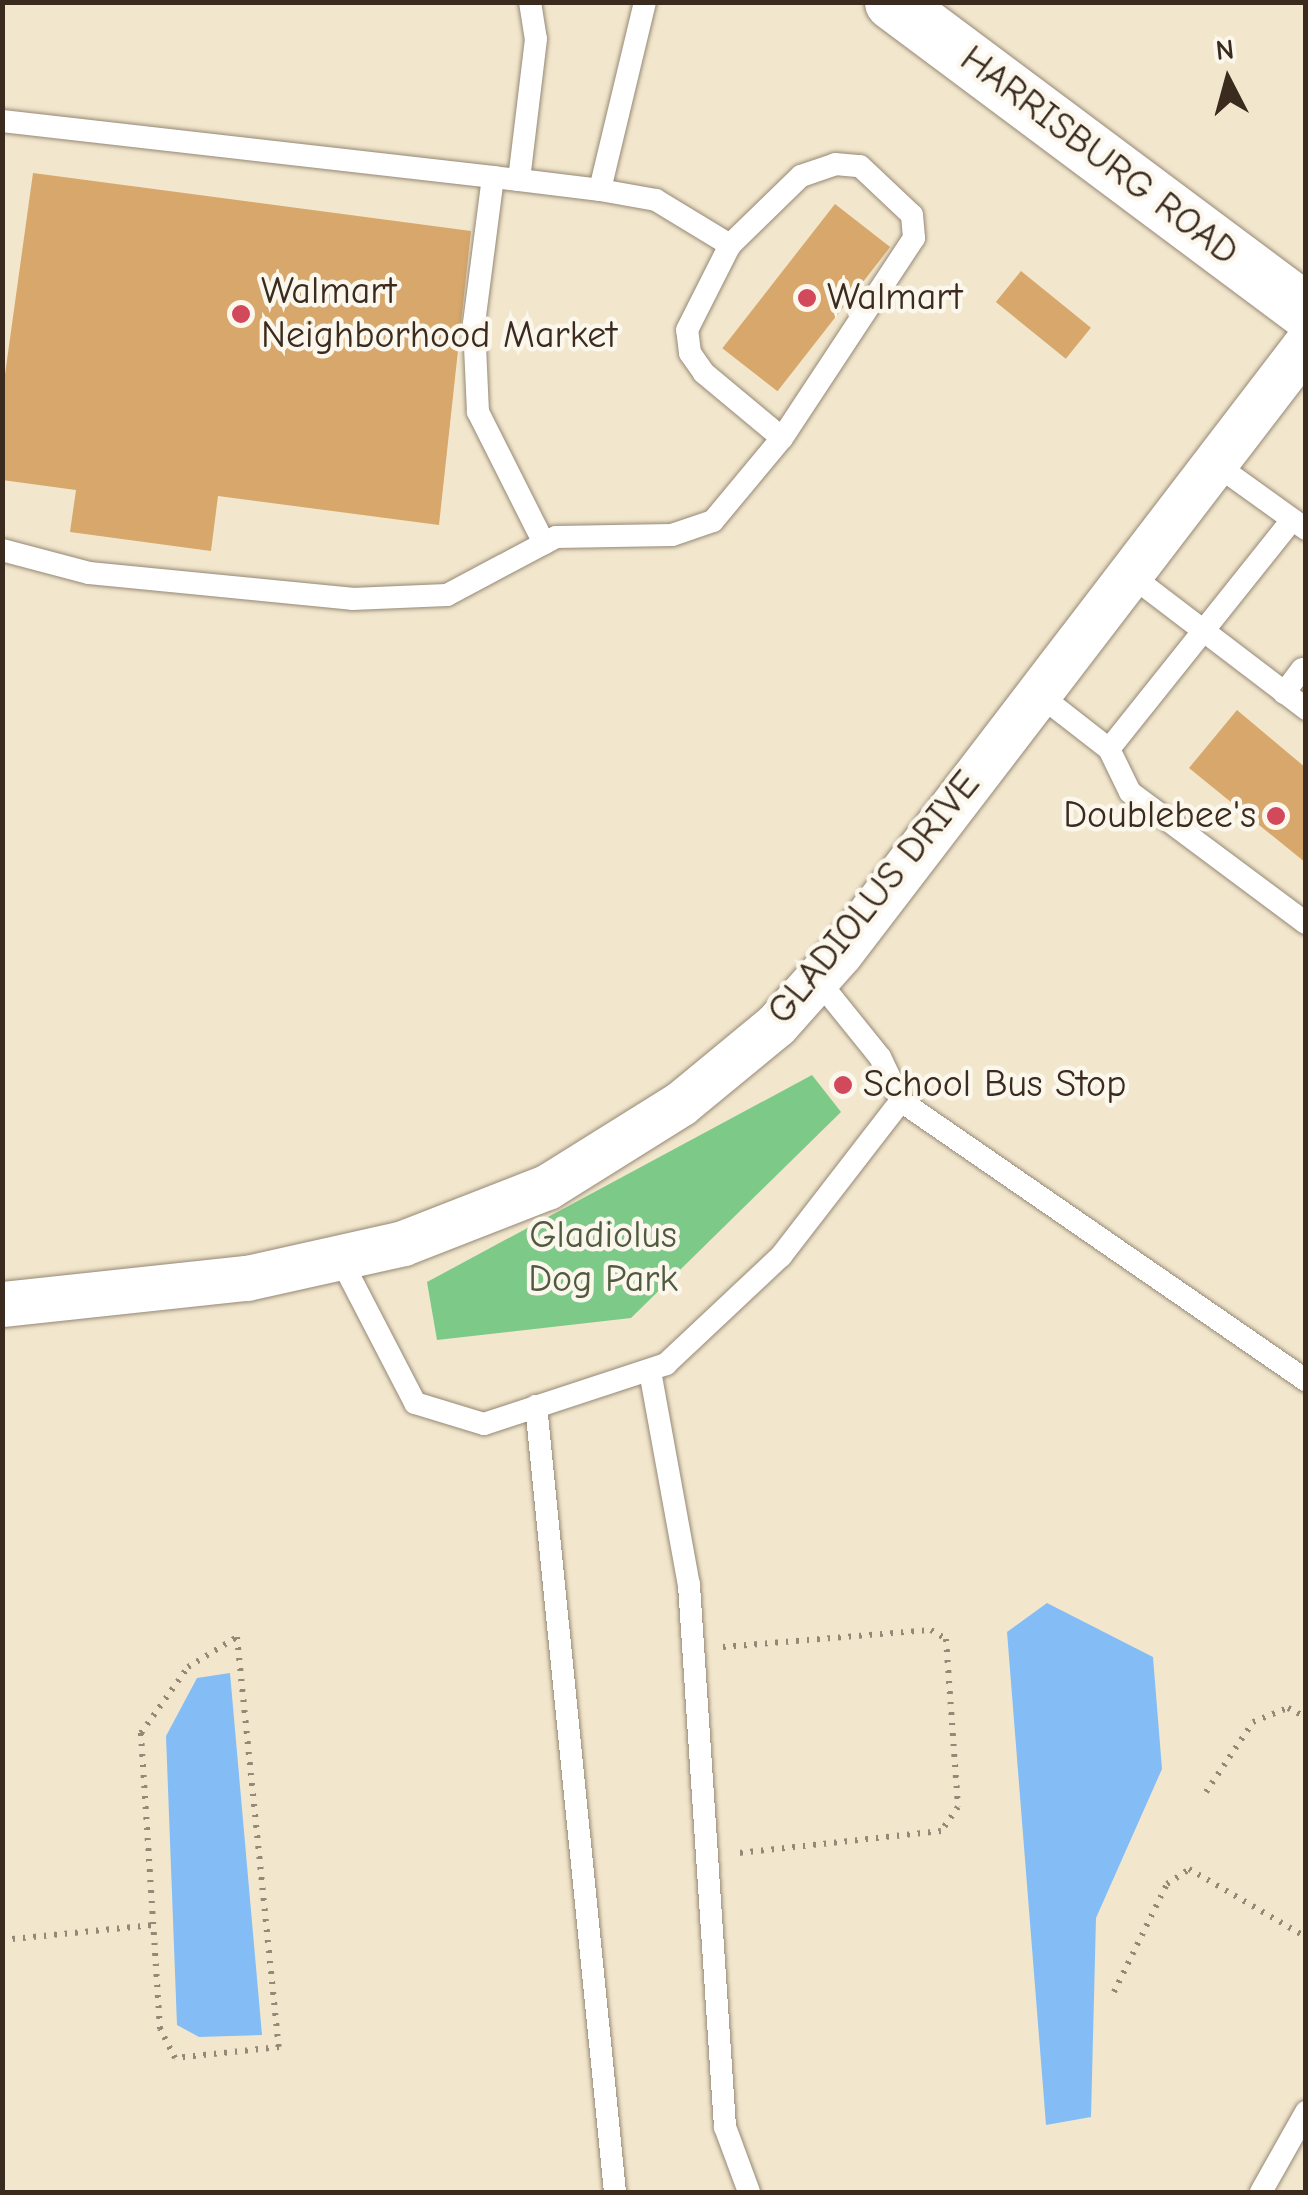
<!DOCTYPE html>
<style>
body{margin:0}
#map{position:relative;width:1308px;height:2195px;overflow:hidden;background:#f2e7cd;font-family:"Comic Neue",sans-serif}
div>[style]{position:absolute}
.green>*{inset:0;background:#7dc988}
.water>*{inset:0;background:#84bdf5}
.building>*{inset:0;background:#d7a76b;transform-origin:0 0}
.path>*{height:6px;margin-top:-3px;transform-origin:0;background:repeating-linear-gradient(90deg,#968876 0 2.5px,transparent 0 10.5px)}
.roads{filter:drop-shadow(0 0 2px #968876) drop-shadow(0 0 2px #968876)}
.service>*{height:22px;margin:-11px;padding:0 11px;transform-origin:11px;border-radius:11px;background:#fff}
.minor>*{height:45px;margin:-22.5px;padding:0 22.5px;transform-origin:22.5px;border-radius:22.5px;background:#fff}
.secondary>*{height:55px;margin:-27.5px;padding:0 27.5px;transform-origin:27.5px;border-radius:27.5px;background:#fff}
.dots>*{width:28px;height:28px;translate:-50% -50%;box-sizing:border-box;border:5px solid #fbf7ec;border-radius:50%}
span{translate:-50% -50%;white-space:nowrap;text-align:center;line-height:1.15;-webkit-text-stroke:9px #fbf7ec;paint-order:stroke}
.street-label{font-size:38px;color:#3b2a1e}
.poi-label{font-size:38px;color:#3b2a1e}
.left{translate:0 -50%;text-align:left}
.right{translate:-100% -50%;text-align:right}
.park-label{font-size:38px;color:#4f5a3e}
.frame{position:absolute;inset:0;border:5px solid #3b2a1e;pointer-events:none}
.north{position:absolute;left:1178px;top:30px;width:100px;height:100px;-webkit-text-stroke:8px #fbf7ec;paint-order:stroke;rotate:354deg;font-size:28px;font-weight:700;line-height:40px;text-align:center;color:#3b2a1e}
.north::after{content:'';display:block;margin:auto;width:35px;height:45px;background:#3b2a1e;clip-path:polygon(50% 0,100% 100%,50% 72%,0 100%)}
</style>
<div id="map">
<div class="green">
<div style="clip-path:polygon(812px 1075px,841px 1112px,631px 1318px,437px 1340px,427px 1282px)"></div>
</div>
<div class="water">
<div style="clip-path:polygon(1047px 1603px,1153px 1657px,1162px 1769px,1096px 1918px,1091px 2117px,1046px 2125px,1007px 1632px)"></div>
<div style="clip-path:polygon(230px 1673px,262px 2035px,199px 2037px,177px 2025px,166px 1736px,197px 1678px)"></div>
</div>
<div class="building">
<div style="clip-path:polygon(33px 173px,471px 231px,439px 525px,218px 496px,211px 551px,70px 532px,76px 490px,2px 480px,2px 396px)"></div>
<div style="left:835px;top:204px;width:70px;height:183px;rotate:38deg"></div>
<div style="left:1021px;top:271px;width:90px;height:40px;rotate:39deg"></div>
<div style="clip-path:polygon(1237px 710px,1306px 768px,1306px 863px,1189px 768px)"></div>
</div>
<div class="path">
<div style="left:237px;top:1637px;width:412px;rotate:84.2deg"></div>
<div style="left:279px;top:2047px;width:105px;rotate:174deg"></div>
<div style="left:175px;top:2058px;width:33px;rotate:-117deg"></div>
<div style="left:160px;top:2029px;width:297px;rotate:-93.7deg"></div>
<div style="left:141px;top:1733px;width:81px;rotate:-54.5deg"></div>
<div style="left:188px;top:1667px;width:57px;rotate:-31.5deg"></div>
<div style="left:723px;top:1647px;width:209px;rotate:-4.7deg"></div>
<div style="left:931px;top:1630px;width:17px;rotate:31deg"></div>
<div style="left:946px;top:1639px;width:168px;rotate:85.9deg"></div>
<div style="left:958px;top:1807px;width:29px;rotate:125deg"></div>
<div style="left:941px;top:1831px;width:204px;rotate:173.8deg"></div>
<div style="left:1206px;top:1792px;width:84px;rotate:-56.1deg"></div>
<div style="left:1253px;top:1722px;width:38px;rotate:-22deg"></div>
<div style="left:1288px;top:1708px;width:20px;rotate:27deg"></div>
<div style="left:2px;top:1940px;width:152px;rotate:-5.7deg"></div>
<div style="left:1114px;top:1992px;width:120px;rotate:-63.9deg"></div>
<div style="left:1167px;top:1884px;width:27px;rotate:-34deg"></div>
<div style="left:1189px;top:1869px;width:135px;rotate:30.2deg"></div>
</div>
<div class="roads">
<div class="service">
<div style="left:530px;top:2px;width:37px;rotate:81deg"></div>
<div style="left:536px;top:39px;width:142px;rotate:96.9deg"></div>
<div style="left:519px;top:180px;width:82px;rotate:7deg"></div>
<div style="left:645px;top:2px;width:193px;rotate:103.5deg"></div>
<div style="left:600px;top:190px;width:57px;rotate:10.1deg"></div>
<div style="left:656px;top:200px;width:87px;rotate:31.3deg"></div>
<div style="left:2px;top:121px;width:520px;rotate:6.51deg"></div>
<div style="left:835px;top:164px;width:25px;rotate:5deg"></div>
<div style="left:860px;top:166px;width:71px;rotate:43.3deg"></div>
<div style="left:912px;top:215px;width:23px;rotate:85deg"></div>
<div style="left:914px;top:238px;width:240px;rotate:123.4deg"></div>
<div style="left:782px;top:438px;width:102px;rotate:-140.2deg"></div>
<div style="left:704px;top:373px;width:24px;rotate:-125deg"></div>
<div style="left:690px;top:353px;width:23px;rotate:-97deg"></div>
<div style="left:687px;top:330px;width:95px;rotate:-63.2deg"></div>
<div style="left:730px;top:245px;width:99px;rotate:-44.2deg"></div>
<div style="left:801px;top:176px;width:36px;rotate:-19deg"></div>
<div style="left:493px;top:177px;width:148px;rotate:97.4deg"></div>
<div style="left:474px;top:324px;width:88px;rotate:87.4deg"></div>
<div style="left:478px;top:412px;width:147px;rotate:63.3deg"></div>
<div style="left:1214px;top:463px;width:113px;rotate:35.7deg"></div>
<div style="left:2px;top:550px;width:90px;rotate:14.8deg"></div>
<div style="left:89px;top:573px;width:264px;rotate:5.6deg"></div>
<div style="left:352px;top:599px;width:95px;rotate:-2.4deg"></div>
<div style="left:447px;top:595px;width:123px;rotate:-28deg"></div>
<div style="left:556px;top:537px;width:116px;rotate:-1deg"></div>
<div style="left:672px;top:535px;width:43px;rotate:-18.9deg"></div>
<div style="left:713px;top:521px;width:108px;rotate:-50.3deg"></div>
<div style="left:1129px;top:574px;width:223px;rotate:37.3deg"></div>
<div style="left:1037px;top:693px;width:91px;rotate:37.9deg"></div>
<div style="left:1109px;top:749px;width:293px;rotate:-51.4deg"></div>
<div style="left:1284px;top:693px;width:30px;rotate:-53deg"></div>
<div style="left:1109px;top:749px;width:48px;rotate:64deg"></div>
<div style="left:1130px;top:792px;width:219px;rotate:36.7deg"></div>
<div style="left:817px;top:979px;width:100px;rotate:51.1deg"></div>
<div style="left:880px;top:1057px;width:49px;rotate:64.5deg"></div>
<div style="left:901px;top:1101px;width:492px;rotate:34.6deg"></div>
<div style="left:341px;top:1260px;width:161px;rotate:62.6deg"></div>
<div style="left:415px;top:1403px;width:72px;rotate:16.9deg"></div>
<div style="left:484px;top:1424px;width:192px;rotate:-18.2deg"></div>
<div style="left:666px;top:1364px;width:158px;rotate:-43.2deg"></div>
<div style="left:781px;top:1256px;width:196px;rotate:-52.3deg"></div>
<div style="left:650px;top:1371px;width:218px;rotate:79.7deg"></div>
<div style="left:689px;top:1585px;width:543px;rotate:86.2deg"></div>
<div style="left:725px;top:2127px;width:69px;rotate:69.7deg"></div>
<div style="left:536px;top:1406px;width:790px;rotate:84.26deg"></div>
<div style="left:1261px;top:2192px;width:92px;rotate:-60.6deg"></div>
</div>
<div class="minor">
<div style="left:2px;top:1304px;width:246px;rotate:-6.1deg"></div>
<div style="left:247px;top:1278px;width:160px;rotate:-12.6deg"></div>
<div style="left:403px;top:1243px;width:155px;rotate:-21.3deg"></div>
<div style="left:547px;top:1187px;width:157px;rotate:-32deg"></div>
<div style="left:680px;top:1104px;width:124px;rotate:-39.5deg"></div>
<div style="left:776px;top:1025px;width:96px;rotate:-48.4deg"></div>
<div style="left:840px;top:953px;width:767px;rotate:-52.58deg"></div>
</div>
<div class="secondary">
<div style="left:892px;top:2px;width:517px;rotate:36.74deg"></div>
</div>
</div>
<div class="dots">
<div style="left:807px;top:298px;background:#d1495b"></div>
<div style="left:241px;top:314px;background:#d1495b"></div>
<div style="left:1276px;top:816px;background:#d1495b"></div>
<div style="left:843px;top:1085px;background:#d1495b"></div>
</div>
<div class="street-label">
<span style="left:1099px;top:156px;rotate:37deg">HARRISBURG ROAD</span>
<span style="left:874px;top:898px;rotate:-51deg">GLADIOLUS DRIVE</span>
</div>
<div class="poi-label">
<span class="left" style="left:261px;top:314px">Walmart<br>Neighborhood Market</span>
<span class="left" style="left:827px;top:298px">Walmart</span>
<span class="right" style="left:1256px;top:816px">Doublebee's</span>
<span class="left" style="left:863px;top:1085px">School Bus Stop</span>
</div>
<div class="park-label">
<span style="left:603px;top:1258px">Gladiolus<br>Dog Park</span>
</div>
<div class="frame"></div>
<div class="north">N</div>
</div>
